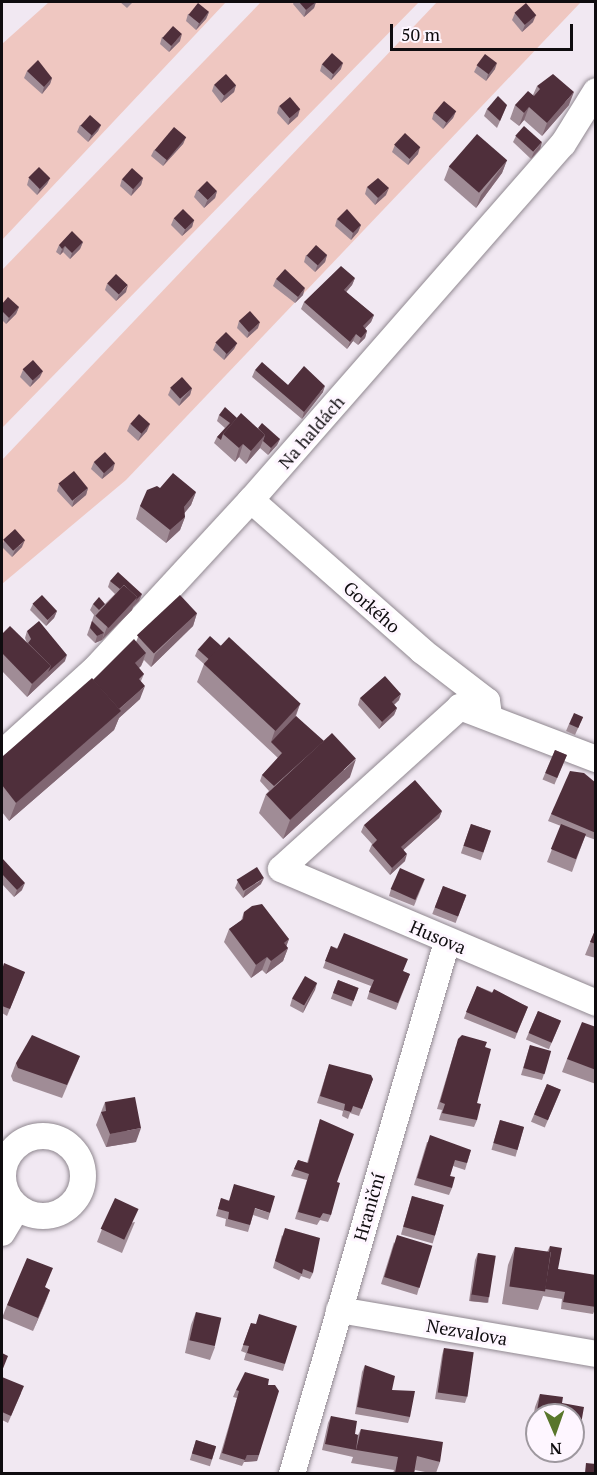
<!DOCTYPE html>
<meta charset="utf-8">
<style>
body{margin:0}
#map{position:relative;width:597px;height:1475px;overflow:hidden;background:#f1e8f2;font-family:"PT Serif",serif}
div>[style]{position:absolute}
.green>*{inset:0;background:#efc7c1}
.roads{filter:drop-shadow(0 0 2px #908890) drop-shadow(0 0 2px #908890)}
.minor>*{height:26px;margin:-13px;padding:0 13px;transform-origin:13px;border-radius:13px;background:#fff}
.minor>.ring{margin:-13px;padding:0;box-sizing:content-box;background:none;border:26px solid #fff;border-radius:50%}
.wall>*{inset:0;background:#a08c96;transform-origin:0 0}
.shaded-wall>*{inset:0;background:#806672;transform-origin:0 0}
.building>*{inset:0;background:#4f2f3b;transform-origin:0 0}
span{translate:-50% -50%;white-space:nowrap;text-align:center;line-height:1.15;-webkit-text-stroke:6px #fef6ff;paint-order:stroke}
.street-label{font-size:18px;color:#0f0c0f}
.frame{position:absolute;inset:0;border:3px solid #0f0c0f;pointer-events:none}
.north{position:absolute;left:525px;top:1403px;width:60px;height:60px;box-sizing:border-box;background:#fef6ff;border:2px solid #9e989f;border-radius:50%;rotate:178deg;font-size:16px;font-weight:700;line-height:24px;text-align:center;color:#0f0c0f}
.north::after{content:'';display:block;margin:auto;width:21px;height:27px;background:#59762b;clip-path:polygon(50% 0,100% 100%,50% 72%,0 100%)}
.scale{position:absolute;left:390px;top:24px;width:183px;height:27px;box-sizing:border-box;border:3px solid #0f0c0f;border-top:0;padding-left:8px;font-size:18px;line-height:21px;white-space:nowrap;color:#0f0c0f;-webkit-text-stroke:4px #fef6ff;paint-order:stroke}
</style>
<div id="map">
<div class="green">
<div style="clip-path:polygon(49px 2px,226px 2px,2px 240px,2px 44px)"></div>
<div style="clip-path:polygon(261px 2px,419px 2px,2px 428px,2px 270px)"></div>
<div style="clip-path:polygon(437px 2px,581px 2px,126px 480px,2px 584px,2px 460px)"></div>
</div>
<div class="roads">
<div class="minor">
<div style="left:251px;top:500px;width:228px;rotate:41.4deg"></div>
<div style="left:422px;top:651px;width:82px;rotate:37.6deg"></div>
<div style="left:487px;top:701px;width:14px;rotate:82deg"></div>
<div style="left:2px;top:753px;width:125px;rotate:-42.1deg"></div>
<div style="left:95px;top:669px;width:230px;rotate:-47.3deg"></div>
<div style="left:251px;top:500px;width:473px;rotate:-48.8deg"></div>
<div style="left:563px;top:144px;width:62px;rotate:-58.1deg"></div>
<div style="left:596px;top:759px;width:146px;rotate:-159.1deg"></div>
<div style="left:460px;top:707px;width:241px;rotate:137.9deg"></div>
<div style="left:281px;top:869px;width:342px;rotate:23deg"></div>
<div class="ring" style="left:3px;top:1136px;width:54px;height:54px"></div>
<div style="left:2px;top:1233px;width:29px;rotate:-59deg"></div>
<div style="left:339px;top:1310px;width:261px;rotate:9.7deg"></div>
<div style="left:292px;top:1474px;width:554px;rotate:-73.76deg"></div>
</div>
</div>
<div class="wall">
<div style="clip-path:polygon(120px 2px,133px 2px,127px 8px)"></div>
<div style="clip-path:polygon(294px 2px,316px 2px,314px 8px,304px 17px,293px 4px)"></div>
<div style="clip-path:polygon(209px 12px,206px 19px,196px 30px,186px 21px,188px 14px)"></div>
<div style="clip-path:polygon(515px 13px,533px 22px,522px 32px,512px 20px)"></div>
<div style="clip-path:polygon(162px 37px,180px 41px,169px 52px,160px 44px)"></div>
<div style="clip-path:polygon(322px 64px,341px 69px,331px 80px,320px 71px)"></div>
<div style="clip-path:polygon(477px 66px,495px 69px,486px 81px,474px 72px)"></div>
<div style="clip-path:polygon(27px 71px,52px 78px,50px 84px,42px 94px,24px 78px)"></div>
<div style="clip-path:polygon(214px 85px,236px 85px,234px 92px,221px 103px,212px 91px)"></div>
<div style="clip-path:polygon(537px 86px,569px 105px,542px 136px,524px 120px,519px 126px,510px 119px,515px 105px,533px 95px)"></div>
<div style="clip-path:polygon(507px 105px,497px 128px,484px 116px,487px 109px)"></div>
<div style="clip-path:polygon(279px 106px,298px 116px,288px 125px,277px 113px)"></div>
<div style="clip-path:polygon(456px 111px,453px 118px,443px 129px,432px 119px,434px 112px)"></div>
<div style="clip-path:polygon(80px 125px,101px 125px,98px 131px,88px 142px,77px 132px)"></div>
<div style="clip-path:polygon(516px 136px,542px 142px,540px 149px,531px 159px,513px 142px)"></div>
<div style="clip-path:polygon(186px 137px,183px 144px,163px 166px,151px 156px,154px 150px)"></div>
<div style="clip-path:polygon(395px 145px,418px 154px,408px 165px,392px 152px)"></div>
<div style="clip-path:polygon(507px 160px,502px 173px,476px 208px,444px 180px,449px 167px)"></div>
<div style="clip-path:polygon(29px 178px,50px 178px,47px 184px,37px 195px,27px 185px)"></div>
<div style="clip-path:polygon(143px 178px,141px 185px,131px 196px,120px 186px,122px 179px)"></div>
<div style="clip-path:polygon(367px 187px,386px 195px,375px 205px,365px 194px)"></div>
<div style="clip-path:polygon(197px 190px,217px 191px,215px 198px,204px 208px,194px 197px)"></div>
<div style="clip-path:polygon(174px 218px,194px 220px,192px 227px,182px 236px,171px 225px)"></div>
<div style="clip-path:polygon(337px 219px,361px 225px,358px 232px,351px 240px,335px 226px)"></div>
<div style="clip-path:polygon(83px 242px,80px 249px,70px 259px,63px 252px,60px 255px,56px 252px,59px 245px)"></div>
<div style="clip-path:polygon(306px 255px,327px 255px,325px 262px,315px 272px,304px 262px)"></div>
<div style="clip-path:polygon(355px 278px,352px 285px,346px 292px,374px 315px,371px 322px,365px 328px,367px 331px,365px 338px,358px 345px,353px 341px,347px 349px,301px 309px,304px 302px)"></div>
<div style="clip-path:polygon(276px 279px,303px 295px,295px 303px,273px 286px)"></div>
<div style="clip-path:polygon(107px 284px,126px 292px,116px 301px,105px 290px)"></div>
<div style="clip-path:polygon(2px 304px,19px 307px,16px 314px,6px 324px,2px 320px)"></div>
<div style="clip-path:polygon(239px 321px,258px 328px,247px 338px,237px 328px)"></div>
<div style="clip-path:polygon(216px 343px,237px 343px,234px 349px,224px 360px,213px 350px)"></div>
<div style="clip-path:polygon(23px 370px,40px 377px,30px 387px,20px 377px)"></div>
<div style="clip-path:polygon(255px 370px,288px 385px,323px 392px,302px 419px,252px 377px)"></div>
<div style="clip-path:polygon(171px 388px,192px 388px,190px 395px,179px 406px,168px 395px)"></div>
<div style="clip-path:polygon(219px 415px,237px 418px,280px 439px,277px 445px,268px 455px,260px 448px,246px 464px,239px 457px,235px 462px,214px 443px,217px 437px,225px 428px,217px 421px)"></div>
<div style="clip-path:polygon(130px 424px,147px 431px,138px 441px,127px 431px)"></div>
<div style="clip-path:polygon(94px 462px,113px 470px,102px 479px,91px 469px)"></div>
<div style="clip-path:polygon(59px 484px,88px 488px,86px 495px,72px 507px,57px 491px)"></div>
<div style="clip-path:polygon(160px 488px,196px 492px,191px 505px,184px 513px,185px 517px,180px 530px,166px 543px,136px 519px,140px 506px)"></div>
<div style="clip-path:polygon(4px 540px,22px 547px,12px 557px,2px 547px)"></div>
<div style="clip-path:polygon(110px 581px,142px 594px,139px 601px,133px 607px,132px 610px,102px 640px,95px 643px,87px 635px,94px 615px,90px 610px,93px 604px,105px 604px,115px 594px,108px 587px)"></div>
<div style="clip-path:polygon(33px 604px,57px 611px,54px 618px,46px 626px,30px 610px)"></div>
<div style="clip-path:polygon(197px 613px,193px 626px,151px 667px,144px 660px,141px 666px,139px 668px,144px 674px,141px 681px,140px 699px,119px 718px,114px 730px,9px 821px,2px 812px,2px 757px,93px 680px,136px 642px,138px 637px)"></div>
<div style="clip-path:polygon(27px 631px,65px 661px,27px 697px,2px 671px,2px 634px,27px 643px,25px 638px)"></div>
<div style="clip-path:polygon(221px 646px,300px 704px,296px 716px,350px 777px,283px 839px,259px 813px,266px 794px,269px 791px,260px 781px,262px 775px,278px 758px,197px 682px,204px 664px,195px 656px,198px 649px)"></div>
<div style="clip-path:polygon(360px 698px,399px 700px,394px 705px,397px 708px,394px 715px,379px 729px,358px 705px)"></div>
<div style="clip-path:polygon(583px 717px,575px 735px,566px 731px,569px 724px)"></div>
<div style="left:555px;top:750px;width:13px;height:32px;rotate:23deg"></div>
<div style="clip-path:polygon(594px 782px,596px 783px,596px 840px,585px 836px,572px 872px,547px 862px,561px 826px,548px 821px,551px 814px)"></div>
<div style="clip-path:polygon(442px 811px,439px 818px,403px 850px,405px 861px,390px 875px,369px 851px,372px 844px,361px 832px,364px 825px)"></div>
<div style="left:471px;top:824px;width:21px;height:31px;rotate:19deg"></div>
<div style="clip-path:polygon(2px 858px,22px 890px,14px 897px,2px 884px)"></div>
<div style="clip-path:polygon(425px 879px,414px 906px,389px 896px,391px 889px)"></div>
<div style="clip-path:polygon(238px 881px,261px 884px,243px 898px,235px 888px)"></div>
<div style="left:443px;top:886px;width:25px;height:30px;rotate:21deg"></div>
<div style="clip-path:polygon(244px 912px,289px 939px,286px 946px,288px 948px,283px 961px,266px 974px,262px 970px,251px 978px,224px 942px,229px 929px,241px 921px)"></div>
<div style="clip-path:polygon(596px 928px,596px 958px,585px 955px)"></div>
<div style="clip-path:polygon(331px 946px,410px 974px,396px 1010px,367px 999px,371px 986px,323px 968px)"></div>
<div style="clip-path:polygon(2px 970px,25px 972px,7px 1016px,2px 1013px)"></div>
<div style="left:338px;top:980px;width:22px;height:20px;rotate:21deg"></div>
<div style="clip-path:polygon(317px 983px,303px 1013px,290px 1006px,292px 999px)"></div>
<div style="left:477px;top:986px;width:55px;height:35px;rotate:22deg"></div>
<div style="left:538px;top:1011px;width:25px;height:31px;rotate:23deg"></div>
<div style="clip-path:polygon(596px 1027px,596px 1084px,562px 1072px,567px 1059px)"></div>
<div style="clip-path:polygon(530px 1045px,544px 1074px,542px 1080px,521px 1075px)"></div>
<div style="clip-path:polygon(456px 1046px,485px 1047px,477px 1103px,477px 1120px,474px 1127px,439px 1120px,442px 1110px,437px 1109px)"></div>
<div style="clip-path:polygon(80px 1056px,62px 1098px,13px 1081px,11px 1076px,16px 1063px)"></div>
<div style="clip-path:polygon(327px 1071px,373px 1079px,359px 1116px,350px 1113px,348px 1119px,342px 1116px,343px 1111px,317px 1103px)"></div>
<div style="left:547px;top:1084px;width:15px;height:41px;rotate:23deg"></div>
<div style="clip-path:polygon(105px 1102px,136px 1142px,106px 1147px,96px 1125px)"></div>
<div style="clip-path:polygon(320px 1119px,337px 1182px,331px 1215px,328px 1222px,320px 1220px,317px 1225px,295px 1219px,307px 1180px,291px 1176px,298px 1160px,307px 1163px)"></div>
<div style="left:500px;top:1120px;width:25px;height:31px;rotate:16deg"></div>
<div style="clip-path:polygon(427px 1142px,471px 1150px,465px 1170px,453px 1166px,450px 1176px,452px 1188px,449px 1195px,414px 1185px)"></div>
<div style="left:412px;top:1196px;width:33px;height:40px;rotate:16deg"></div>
<div style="clip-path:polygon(221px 1198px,270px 1213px,268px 1220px,253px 1215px,248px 1232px,225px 1226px,226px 1219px,216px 1216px)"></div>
<div style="clip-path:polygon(135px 1222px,122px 1253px,97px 1242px,102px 1229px)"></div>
<div style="clip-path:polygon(282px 1235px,313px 1273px,310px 1279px,301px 1276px,299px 1280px,273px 1268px)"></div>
<div style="clip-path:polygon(394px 1242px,419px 1288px,417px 1295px,381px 1284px)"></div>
<div style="clip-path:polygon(550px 1246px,558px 1269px,596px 1307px,593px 1314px,561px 1309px,562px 1299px,543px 1296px,538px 1310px,502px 1304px,508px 1265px,515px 1247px,547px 1252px)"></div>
<div style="clip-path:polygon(478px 1253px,487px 1303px,469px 1301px,475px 1260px)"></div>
<div style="clip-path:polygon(46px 1288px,50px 1290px,33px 1331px,2px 1318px,7px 1305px)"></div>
<div style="clip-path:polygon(196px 1312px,215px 1347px,210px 1360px,185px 1353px,191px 1325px)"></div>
<div style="clip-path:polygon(251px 1323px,285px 1364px,283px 1371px,244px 1360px,246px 1353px,241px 1351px)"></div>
<div style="clip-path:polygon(444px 1348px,467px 1397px,465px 1403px,435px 1399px,442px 1355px)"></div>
<div style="clip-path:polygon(365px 1365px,392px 1390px,410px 1417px,408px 1423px,355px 1414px,362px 1372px)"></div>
<div style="clip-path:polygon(2px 1377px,21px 1393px,8px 1423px,2px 1420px)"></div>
<div style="clip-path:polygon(268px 1385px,257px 1461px,244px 1462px,242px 1466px,219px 1459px,237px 1398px,233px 1397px,236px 1390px)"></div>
<div style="clip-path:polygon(540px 1394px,562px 1403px,578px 1441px,573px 1454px,540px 1453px,541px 1451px,573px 1451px,537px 1415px,537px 1448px,528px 1446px,535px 1407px)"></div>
<div style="clip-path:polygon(331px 1416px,355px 1434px,358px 1435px,361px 1429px,440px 1462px,436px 1473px,430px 1473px,415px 1470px,414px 1473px,393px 1473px,394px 1470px,351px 1463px,353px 1457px,322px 1450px,328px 1423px)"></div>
<div style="left:196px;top:1440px;width:21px;height:21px;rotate:17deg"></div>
</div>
<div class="shaded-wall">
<div style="clip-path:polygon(316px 2px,314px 8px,304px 17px,306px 10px)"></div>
<div style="clip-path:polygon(209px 12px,206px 19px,196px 30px,199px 23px)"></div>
<div style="clip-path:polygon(536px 15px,533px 22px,522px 32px,525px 25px)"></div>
<div style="clip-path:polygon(182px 34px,180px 41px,169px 52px,172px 45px)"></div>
<div style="clip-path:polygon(343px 63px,341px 69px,331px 80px,333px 74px)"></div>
<div style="clip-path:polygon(497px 63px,495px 69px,486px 81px,488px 74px)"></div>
<div style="clip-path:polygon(52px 78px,50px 84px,42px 94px,44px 87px)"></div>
<div style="clip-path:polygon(236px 85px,234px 92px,221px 103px,224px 96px)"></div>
<div style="clip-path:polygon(574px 92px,569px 105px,542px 136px,547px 123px)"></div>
<div style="clip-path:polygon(529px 107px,524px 120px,519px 126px,524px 113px)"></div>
<div style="clip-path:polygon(300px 109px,298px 116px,288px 125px,290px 118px)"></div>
<div style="clip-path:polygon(456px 111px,453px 118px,443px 129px,446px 122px)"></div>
<div style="clip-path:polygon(101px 125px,98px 131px,88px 142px,91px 135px)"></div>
<div style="clip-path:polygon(186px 137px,183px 144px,163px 166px,166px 160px)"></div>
<div style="clip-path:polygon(542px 142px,540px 149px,531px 159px,534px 152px)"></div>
<div style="clip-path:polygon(420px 147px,418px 154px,408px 165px,410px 159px)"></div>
<div style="clip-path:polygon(507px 160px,502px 173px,476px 208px,481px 195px)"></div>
<div style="clip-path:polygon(50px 178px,47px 184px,37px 195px,40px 188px)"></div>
<div style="clip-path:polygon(143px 178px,141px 185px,131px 196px,133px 189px)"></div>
<div style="clip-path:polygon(389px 188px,386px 195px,375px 205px,378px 198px)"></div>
<div style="clip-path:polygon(217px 191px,215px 198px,204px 208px,207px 201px)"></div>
<div style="clip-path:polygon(194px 220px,192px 227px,182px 236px,185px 230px)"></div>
<div style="clip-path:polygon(361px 225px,358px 232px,351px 240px,353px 233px)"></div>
<div style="clip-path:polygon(83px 242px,80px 249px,70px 259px,72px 253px)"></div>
<div style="clip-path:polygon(65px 246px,63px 252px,60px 255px,62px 249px)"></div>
<div style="clip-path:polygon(327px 255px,325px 262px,315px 272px,317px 266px)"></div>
<div style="clip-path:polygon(355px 278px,352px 285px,342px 297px,344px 290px)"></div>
<div style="clip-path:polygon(128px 285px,126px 292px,116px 301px,119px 295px)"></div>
<div style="clip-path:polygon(305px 288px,303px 295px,295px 303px,298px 297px)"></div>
<div style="clip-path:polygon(19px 307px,16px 314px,6px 324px,9px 318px)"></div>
<div style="clip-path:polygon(374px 315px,371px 322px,361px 333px,363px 326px)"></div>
<div style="clip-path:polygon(260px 322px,258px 328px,247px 338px,249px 332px)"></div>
<div style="clip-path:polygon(367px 331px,365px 338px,358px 345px,361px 338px)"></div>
<div style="clip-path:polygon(356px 334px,353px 341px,347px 349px,350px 342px)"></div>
<div style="clip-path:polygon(237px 343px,234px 349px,224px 360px,226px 353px)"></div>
<div style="clip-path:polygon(43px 371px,40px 377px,30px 387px,33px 380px)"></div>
<div style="clip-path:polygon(325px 386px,323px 392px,302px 419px,304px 412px)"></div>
<div style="clip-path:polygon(192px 388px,190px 395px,179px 406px,182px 399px)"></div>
<div style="clip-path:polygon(150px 424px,147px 431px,138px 441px,141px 434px)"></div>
<div style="clip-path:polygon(265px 435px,260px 448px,246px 464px,251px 451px)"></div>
<div style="clip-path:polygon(280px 439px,277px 445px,268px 455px,271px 448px)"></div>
<div style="clip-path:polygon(243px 444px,239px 457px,235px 462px,239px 448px)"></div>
<div style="clip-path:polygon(115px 463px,113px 470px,102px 479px,104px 472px)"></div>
<div style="clip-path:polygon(88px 488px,86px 495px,72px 507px,74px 500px)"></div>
<div style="clip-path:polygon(196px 492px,191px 505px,179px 520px,184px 507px)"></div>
<div style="clip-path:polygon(185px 517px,180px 530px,166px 543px,170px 530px)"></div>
<div style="clip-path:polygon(25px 540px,22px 547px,12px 557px,15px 550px)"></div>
<div style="clip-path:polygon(142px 594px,139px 601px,133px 607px,132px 610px,102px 640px,107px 627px,137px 597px)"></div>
<div style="clip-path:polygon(57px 611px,54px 618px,46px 626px,49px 619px)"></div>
<div style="clip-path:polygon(197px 613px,193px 626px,151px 667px,155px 654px)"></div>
<div style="clip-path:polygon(104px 633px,102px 640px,95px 643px,97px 636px)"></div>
<div style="clip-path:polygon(146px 653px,141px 666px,130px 676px,135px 663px)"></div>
<div style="clip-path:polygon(67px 655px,65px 661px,27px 697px,32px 684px,51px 666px)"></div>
<div style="clip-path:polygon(145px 686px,140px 699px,119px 718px,114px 730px,9px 821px,16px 803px)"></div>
<div style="clip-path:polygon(401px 694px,399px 700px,389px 709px,392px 702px)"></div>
<div style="clip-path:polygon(300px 704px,293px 722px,271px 742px,275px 730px)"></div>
<div style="clip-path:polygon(397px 708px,394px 715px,379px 729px,382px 722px)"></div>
<div style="clip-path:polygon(356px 759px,350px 777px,283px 839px,290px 820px)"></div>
<div style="clip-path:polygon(442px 811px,439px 818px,399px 854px,401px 847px)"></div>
<div style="clip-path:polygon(407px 854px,405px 861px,390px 875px,392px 868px)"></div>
<div style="clip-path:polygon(264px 878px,261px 884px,243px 898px,245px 891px)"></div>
<div style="clip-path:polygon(25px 883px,22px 890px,14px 897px,17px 890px)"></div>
<div style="clip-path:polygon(289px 939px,285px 950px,288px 948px,283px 961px,266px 974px,271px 961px,284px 943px)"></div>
<div style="clip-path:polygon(267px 957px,262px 970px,251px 978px,256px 965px)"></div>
<div style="clip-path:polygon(317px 983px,315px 990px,303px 1013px,305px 1006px)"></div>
<div style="clip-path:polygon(141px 1128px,136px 1142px,106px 1147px,110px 1134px)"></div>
<div style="clip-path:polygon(50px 1290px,45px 1303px,33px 1331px,38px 1318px)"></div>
<div style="left:471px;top:1294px;width:18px;height:7px;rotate:6deg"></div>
<div style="clip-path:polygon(573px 1441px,578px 1441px,573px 1454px,540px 1453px,541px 1451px,573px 1451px)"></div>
<div style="clip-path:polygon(247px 1455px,259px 1455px,257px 1461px,244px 1462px)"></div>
</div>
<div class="building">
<div style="clip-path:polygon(299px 2px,316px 2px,306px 10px)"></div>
<div style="left:198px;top:3px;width:14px;height:15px;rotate:39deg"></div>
<div style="left:526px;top:3px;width:16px;height:15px;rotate:50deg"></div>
<div style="left:173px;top:26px;width:12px;height:16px;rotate:42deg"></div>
<div style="left:332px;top:53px;width:15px;height:15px;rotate:42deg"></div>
<div style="left:485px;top:54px;width:15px;height:14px;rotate:37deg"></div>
<div style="clip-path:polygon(38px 60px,52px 78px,44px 87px,27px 71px)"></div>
<div style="left:226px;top:74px;width:15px;height:16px;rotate:48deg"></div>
<div style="clip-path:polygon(553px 74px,574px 92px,547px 123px,529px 107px,524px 113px,515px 105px,528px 91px,534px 96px,540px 89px,537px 86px)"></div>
<div style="clip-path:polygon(498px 96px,507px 105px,500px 121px,487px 109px)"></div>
<div style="left:290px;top:97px;width:16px;height:14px;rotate:50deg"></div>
<div style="left:444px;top:101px;width:16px;height:15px;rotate:40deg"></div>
<div style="left:90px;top:115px;width:15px;height:14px;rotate:42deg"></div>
<div style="left:524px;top:126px;width:24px;height:13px;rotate:42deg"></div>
<div style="left:174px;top:127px;width:16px;height:30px;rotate:40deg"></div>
<div style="left:405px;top:133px;width:21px;height:16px;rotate:43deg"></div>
<div style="left:477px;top:134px;width:40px;height:43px;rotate:41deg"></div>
<div style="left:39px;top:167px;width:16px;height:15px;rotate:45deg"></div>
<div style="left:132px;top:168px;width:15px;height:15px;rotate:42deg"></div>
<div style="clip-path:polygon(378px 178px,389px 188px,378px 198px,367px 187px)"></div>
<div style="left:207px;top:181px;width:14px;height:13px;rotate:45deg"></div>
<div style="left:183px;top:209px;width:16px;height:13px;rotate:45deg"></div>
<div style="clip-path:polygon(347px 209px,361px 225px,353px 233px,337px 219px)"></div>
<div style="clip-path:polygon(72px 231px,83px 242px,72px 253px,65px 246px,62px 249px,59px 245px)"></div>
<div style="left:316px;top:245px;width:15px;height:14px;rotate:42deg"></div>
<div style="clip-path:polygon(341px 266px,355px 278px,344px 290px,374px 315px,363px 326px,367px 331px,361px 338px,356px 334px,350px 342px,304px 302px)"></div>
<div style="clip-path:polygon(285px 269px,305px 288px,298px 297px,276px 279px)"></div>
<div style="left:116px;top:274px;width:16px;height:13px;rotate:43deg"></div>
<div style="clip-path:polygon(8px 297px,19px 307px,9px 318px,2px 311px,2px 304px)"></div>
<div style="left:250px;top:311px;width:15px;height:15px;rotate:48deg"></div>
<div style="left:226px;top:332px;width:16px;height:15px;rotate:45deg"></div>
<div style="left:33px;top:360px;width:15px;height:14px;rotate:48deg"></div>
<div style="clip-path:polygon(262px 362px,288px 385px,304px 366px,325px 386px,304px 412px,255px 370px)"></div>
<div style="left:182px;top:377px;width:15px;height:16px;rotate:48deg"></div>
<div style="clip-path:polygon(225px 407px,237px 418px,223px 434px,221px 440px,217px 437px,230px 423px,219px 415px)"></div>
<div style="clip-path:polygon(241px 413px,265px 435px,251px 451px,243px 444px,239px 448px,223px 434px)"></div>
<div style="left:139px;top:414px;width:15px;height:13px;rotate:42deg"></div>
<div style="clip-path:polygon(262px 423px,280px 439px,271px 448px,263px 441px,265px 435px,258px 428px)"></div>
<div style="left:105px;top:452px;width:15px;height:15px;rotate:48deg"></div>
<div style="left:74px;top:471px;width:22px;height:20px;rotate:51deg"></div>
<div style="clip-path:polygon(173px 473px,196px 492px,184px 507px,185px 517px,170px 530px,140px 506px,147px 490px,157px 486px,160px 488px)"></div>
<div style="left:15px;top:529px;width:15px;height:16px;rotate:48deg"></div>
<div style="clip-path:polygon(118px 572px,142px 594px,136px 600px,137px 597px,124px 585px,120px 589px,110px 581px)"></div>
<div style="left:124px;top:585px;width:18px;height:42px;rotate:43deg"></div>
<div style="left:42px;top:595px;width:22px;height:13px;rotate:47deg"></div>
<div style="left:180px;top:595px;width:25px;height:59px;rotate:47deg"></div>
<div style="clip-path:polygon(99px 597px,105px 604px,99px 610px,93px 604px)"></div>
<div style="clip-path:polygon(39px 621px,67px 655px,48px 672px,51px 666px,28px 643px,31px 639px,27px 631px)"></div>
<div style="clip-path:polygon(92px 621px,104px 633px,97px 636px,90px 628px)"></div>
<div style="clip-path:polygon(10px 626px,51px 666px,32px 684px,2px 653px,2px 634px)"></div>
<div style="left:210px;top:636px;width:15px;height:18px;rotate:42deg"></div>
<div style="left:229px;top:637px;width:98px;height:37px;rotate:43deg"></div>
<div style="clip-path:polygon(134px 639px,146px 653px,135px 663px,144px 674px,139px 679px,145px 686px,119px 709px,93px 680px)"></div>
<div style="clip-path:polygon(385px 676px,401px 694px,392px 702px,397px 708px,382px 722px,360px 698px)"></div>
<div style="clip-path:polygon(92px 678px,121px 711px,16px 803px,2px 785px,2px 757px)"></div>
<div style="left:574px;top:713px;width:10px;height:12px;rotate:24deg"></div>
<div style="clip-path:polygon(296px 716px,324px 741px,274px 786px,262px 775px,282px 753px,271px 742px)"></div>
<div style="left:332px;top:733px;width:35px;height:90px;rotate:47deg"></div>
<div style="left:555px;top:750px;width:13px;height:25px;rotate:23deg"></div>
<div style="clip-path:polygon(570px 771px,584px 773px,596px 783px,596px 833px,551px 814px)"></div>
<div style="clip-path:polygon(415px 780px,442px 811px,401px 847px,407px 854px,392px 868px,372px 845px,377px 840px,364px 825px)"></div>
<div style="left:471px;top:824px;width:21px;height:23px;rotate:19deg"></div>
<div style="left:561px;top:824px;width:27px;height:27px;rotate:22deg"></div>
<div style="clip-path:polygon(2px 858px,25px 883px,17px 890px,2px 874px)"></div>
<div style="left:257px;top:867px;width:13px;height:24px;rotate:58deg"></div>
<div style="left:400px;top:868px;width:27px;height:23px;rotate:24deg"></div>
<div style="left:443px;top:886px;width:25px;height:23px;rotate:21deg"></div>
<div style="clip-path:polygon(262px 904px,289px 939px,284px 943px,288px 948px,271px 961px,267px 957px,256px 965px,229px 929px,243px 919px,244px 912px,252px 906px)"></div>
<div style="clip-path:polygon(596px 928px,596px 944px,590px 942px)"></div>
<div style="clip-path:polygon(344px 933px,408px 959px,403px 971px,410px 974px,398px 1003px,369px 992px,374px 980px,325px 961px,331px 946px,337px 949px)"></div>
<div style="clip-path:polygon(4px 963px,25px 972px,10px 1009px,2px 1006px,2px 970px)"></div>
<div style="left:305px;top:976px;width:14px;height:26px;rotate:30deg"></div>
<div style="left:338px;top:980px;width:22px;height:14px;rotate:21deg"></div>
<div style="clip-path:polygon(477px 986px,492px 993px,494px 989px,528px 1007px,517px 1033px,466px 1012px)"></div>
<div style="left:538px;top:1011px;width:25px;height:24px;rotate:23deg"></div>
<div style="clip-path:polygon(582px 1022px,596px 1027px,596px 1070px,567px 1059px)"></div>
<div style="clip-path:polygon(32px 1035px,80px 1056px,67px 1085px,18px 1068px,16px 1063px)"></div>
<div style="clip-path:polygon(462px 1035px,487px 1042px,485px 1047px,491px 1049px,477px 1103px,481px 1104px,477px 1120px,442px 1113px,445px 1104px,440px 1102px,458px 1039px)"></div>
<div style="left:530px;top:1045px;width:22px;height:24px;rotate:16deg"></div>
<div style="clip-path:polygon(329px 1064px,371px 1075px,373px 1079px,362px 1109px,353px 1106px,351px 1112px,344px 1110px,345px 1104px,320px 1096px)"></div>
<div style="left:547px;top:1084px;width:15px;height:33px;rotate:23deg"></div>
<div style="clip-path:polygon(135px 1097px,141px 1128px,110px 1134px,101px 1112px,106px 1111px,105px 1102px)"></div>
<div style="clip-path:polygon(320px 1119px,354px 1134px,337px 1182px,340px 1183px,331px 1215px,323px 1213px,320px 1218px,298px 1212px,309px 1174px,294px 1169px,298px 1160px,308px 1163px)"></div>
<div style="left:500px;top:1120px;width:25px;height:24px;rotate:16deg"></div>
<div style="clip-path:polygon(430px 1135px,471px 1150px,467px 1163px,455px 1160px,450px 1176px,455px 1177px,452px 1188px,417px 1178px)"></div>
<div style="clip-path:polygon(234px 1184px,275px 1196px,270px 1213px,255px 1208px,250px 1225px,228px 1219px,229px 1212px,218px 1209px,221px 1198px,229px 1201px)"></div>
<div style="left:412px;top:1196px;width:33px;height:32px;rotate:16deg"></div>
<div style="left:115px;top:1198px;width:26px;height:34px;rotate:25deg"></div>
<div style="clip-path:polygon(285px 1228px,320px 1238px,313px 1273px,303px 1269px,302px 1274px,275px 1261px)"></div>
<div style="left:397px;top:1235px;width:37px;height:44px;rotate:17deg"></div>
<div style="clip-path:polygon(550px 1246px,562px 1248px,558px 1269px,596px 1275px,596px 1307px,563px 1302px,565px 1292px,545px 1289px,551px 1252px,549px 1252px)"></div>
<div style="left:515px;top:1247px;width:36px;height:40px;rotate:8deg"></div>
<div style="left:478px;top:1253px;width:18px;height:42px;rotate:9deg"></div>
<div style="clip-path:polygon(27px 1258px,53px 1268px,45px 1287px,50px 1290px,38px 1318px,7px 1305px)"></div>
<div style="left:196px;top:1312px;width:26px;height:29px;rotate:13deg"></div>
<div style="clip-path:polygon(259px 1314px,297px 1326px,285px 1364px,247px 1353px,249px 1346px,243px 1345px,251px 1323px,256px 1324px)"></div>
<div style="left:444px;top:1348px;width:30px;height:45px;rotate:8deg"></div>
<div style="clip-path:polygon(2px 1353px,8px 1356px,2px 1371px)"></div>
<div style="clip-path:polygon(365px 1365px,395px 1376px,392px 1390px,415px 1391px,410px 1417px,357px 1407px)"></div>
<div style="clip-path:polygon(245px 1372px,269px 1379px,268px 1385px,275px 1385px,279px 1391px,259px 1455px,247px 1455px,245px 1460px,222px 1453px,239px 1391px,236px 1390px)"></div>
<div style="clip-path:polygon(2px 1377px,24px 1386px,11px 1416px,2px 1412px)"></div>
<div style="clip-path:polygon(540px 1394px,563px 1397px,562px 1403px,584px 1407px,578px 1441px,573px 1441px,573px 1415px,537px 1415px,537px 1434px,533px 1433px)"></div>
<div style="clip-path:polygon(331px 1416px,357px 1421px,355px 1434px,358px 1435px,356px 1450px,325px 1444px)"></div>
<div style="clip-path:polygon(361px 1429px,443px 1442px,440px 1462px,417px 1456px,414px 1473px,395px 1473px,398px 1457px,356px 1450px)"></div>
<div style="left:196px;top:1440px;width:21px;height:14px;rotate:17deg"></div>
<div style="clip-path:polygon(586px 1463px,596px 1464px,596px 1473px,585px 1473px)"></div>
</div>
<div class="street-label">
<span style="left:311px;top:432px;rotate:-49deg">Na haldách</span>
<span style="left:372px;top:607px;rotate:41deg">Gorkého</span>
<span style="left:438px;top:937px;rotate:23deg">Husova</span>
<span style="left:369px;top:1207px;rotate:-74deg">Hraniční</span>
<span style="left:467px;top:1332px;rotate:10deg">Nezvalova</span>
</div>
<div class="frame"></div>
<div class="north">N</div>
<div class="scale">50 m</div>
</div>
